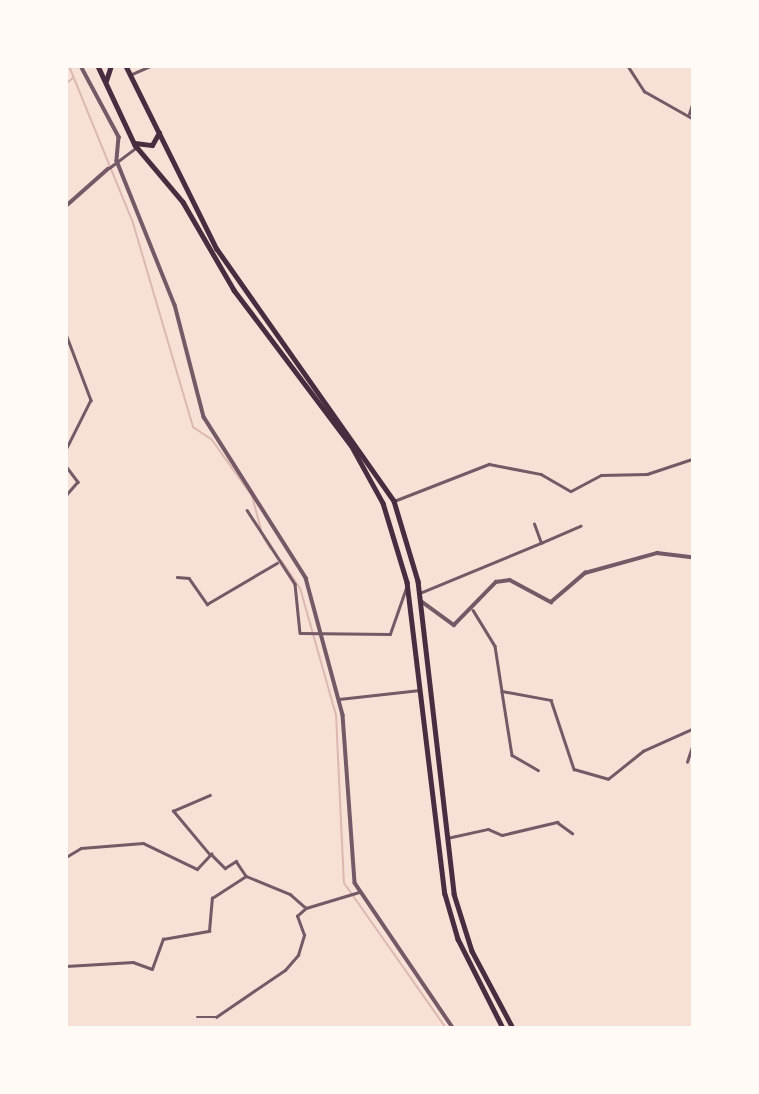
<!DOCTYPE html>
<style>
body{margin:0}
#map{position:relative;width:759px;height:1094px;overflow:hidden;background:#f7e1d7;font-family:Helvetica,sans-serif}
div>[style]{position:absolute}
.stream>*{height:2px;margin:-1px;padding:0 1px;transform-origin:1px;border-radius:1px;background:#dcb8b0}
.minor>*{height:2.5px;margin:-1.25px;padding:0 1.25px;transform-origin:1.25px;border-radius:1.25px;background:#755966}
.tertiary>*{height:3.5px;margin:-1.75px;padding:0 1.75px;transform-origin:1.75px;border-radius:1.75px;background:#755966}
.trunk>*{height:4.5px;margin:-2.25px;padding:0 2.25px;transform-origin:2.25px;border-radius:2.25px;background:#4a2c40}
span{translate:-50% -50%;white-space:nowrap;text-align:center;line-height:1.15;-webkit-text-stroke:5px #fffaf5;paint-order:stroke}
.frame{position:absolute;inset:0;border:68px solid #fffaf5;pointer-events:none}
</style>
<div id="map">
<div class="stream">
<div style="left:69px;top:66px;width:170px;rotate:67.8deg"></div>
<div style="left:133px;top:223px;width:213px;rotate:73.6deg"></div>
<div style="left:193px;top:427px;width:23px;rotate:34deg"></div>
<div style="left:212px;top:440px;width:69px;rotate:54.5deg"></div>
<div style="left:252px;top:496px;width:35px;rotate:75deg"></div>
<div style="left:66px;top:84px;width:9px;rotate:-41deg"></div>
<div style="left:264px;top:538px;width:12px;rotate:59deg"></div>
<div style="left:281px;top:560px;width:34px;rotate:56deg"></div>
<div style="left:300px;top:588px;width:132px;rotate:74.2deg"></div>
<div style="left:336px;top:715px;width:168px;rotate:87.3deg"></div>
<div style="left:344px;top:883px;width:177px;rotate:54.9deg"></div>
</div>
<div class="minor">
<div style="left:628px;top:66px;width:30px;rotate:57deg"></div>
<div style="left:644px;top:91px;width:55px;rotate:29.4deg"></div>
<div style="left:130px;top:75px;width:22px;rotate:-24deg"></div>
<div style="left:689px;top:114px;width:9px;rotate:-72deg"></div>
<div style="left:109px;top:168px;width:35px;rotate:-37deg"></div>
<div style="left:66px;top:334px;width:71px;rotate:69.3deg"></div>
<div style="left:91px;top:400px;width:56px;rotate:116.6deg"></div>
<div style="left:66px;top:466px;width:20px;rotate:53deg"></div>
<div style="left:78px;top:482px;width:18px;rotate:131deg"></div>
<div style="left:394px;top:501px;width:102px;rotate:-21.3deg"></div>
<div style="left:489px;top:464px;width:53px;rotate:10.9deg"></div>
<div style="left:541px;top:474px;width:34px;rotate:30deg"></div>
<div style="left:571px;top:491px;width:34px;rotate:-28deg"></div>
<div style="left:601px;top:475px;width:46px;rotate:-1.2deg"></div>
<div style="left:647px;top:474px;width:47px;rotate:-18.4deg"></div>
<div style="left:247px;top:510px;width:88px;rotate:57deg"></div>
<div style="left:295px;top:584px;width:49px;rotate:84.2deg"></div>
<div style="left:300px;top:633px;width:90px;rotate:0.6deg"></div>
<div style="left:390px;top:634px;width:49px;rotate:-70.8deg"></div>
<div style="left:541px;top:543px;width:43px;rotate:-23.6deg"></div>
<div style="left:177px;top:577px;width:12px;rotate:5deg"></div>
<div style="left:189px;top:578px;width:32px;rotate:55deg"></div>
<div style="left:207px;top:604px;width:81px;rotate:-30.4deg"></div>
<div style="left:420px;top:593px;width:131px;rotate:-22.5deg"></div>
<div style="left:541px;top:543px;width:20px;rotate:-110deg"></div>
<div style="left:473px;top:610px;width:42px;rotate:58.6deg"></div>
<div style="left:495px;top:646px;width:46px;rotate:81.2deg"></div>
<div style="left:502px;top:691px;width:50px;rotate:10.4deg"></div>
<div style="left:551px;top:700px;width:73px;rotate:71.6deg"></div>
<div style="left:574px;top:769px;width:35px;rotate:16deg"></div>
<div style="left:608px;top:779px;width:45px;rotate:-38.7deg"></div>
<div style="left:643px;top:751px;width:54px;rotate:-24.2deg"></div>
<div style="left:502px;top:692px;width:64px;rotate:81deg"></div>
<div style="left:512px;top:755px;width:30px;rotate:30deg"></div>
<div style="left:339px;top:699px;width:81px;rotate:-6.4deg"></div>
<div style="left:687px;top:762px;width:16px;rotate:-72deg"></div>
<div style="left:447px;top:838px;width:42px;rotate:-12.4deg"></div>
<div style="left:488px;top:829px;width:15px;rotate:23deg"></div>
<div style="left:502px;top:835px;width:57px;rotate:-13.3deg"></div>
<div style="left:557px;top:822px;width:19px;rotate:36deg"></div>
<div style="left:209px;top:854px;width:56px;rotate:-129.9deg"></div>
<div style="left:173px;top:811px;width:40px;rotate:-23.4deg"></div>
<div style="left:66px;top:857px;width:17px;rotate:-31deg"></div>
<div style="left:81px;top:848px;width:62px;rotate:-4.6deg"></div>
<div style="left:143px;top:843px;width:60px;rotate:25.7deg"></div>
<div style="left:197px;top:869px;width:21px;rotate:-47deg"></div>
<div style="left:211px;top:854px;width:20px;rotate:45deg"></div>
<div style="left:225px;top:868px;width:13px;rotate:-32deg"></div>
<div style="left:236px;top:861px;width:18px;rotate:56deg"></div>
<div style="left:246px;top:876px;width:48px;rotate:22.2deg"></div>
<div style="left:290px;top:894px;width:21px;rotate:41deg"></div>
<div style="left:306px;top:908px;width:55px;rotate:-16.8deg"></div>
<div style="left:66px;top:966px;width:67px;rotate:-3.4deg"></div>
<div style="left:133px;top:962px;width:20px;rotate:20deg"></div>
<div style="left:152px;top:969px;width:32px;rotate:-70deg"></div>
<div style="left:163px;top:939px;width:47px;rotate:-9.9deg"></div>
<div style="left:209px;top:931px;width:33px;rotate:-85deg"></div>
<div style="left:212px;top:898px;width:40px;rotate:-32.9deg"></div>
<div style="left:197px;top:1017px;width:19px"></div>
<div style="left:216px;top:1017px;width:83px;rotate:-34.3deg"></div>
<div style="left:285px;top:970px;width:20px;rotate:-49deg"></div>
<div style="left:298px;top:955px;width:21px;rotate:-73deg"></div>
<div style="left:304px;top:935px;width:20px;rotate:-110deg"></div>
<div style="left:297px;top:916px;width:12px;rotate:-42deg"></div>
</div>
<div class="tertiary">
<div style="left:81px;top:66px;width:81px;rotate:61.8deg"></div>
<div style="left:119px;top:137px;width:24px;rotate:95deg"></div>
<div style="left:117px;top:161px;width:155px;rotate:68.1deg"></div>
<div style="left:175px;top:305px;width:116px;rotate:75.5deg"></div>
<div style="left:204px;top:417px;width:191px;rotate:57.6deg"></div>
<div style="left:306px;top:578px;width:142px;rotate:74.9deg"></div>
<div style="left:343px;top:715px;width:168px;rotate:85.9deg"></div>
<div style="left:355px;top:883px;width:175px;rotate:55.9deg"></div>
<div style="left:66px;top:206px;width:56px;rotate:-41.4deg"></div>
<div style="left:421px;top:601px;width:41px;rotate:36deg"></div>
<div style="left:454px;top:625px;width:60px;rotate:-45.7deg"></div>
<div style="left:496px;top:582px;width:14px;rotate:-8deg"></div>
<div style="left:510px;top:580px;width:47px;rotate:28.2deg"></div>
<div style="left:551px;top:602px;width:45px;rotate:-40.5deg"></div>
<div style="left:585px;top:573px;width:75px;rotate:-15.5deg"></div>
<div style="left:657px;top:553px;width:35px;rotate:7deg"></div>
</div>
<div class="trunk">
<div style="left:98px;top:66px;width:87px;rotate:64.9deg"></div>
<div style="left:135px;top:145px;width:75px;rotate:49.9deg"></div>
<div style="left:183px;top:202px;width:102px;rotate:59.9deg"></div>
<div style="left:234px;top:290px;width:194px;rotate:53deg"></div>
<div style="left:351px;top:445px;width:66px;rotate:61.1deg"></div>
<div style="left:383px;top:503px;width:83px;rotate:73.1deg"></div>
<div style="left:407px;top:582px;width:314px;rotate:83.1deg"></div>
<div style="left:445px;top:894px;width:47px;rotate:73.9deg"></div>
<div style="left:458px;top:939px;width:100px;rotate:63.2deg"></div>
<div style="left:126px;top:66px;width:204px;rotate:63.6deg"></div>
<div style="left:217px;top:249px;width:308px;rotate:54.9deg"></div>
<div style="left:394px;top:501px;width:84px;rotate:73.3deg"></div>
<div style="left:418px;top:581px;width:315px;rotate:83.4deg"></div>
<div style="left:454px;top:894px;width:60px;rotate:72.5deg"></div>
<div style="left:472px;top:951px;width:87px;rotate:62deg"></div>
<div style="left:106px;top:81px;width:16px;rotate:-72deg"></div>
<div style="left:135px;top:143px;width:17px;rotate:7deg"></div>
<div style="left:152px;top:145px;width:14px;rotate:-60deg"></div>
</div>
<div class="frame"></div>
</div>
